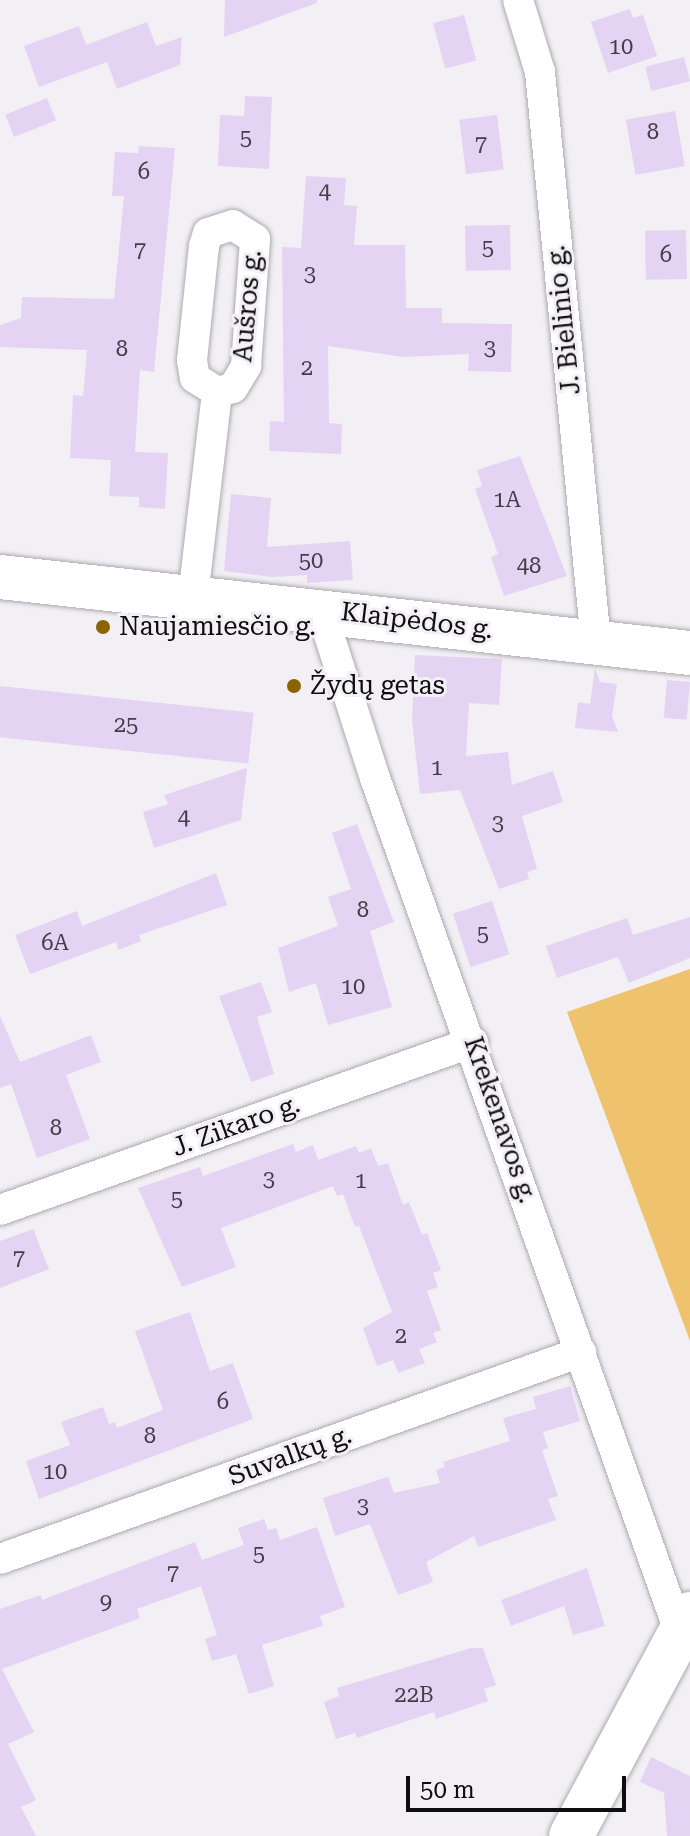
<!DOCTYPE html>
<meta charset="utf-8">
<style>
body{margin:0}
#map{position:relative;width:690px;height:1836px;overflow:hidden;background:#f2eff5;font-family:"Roboto Serif",serif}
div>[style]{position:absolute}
.green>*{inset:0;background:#efc36d}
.building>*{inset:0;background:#e5d3f4;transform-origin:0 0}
.roads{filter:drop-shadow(0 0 2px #adaaaf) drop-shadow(0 0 2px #adaaaf)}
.minor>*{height:30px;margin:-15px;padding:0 15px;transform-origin:15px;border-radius:15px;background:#fff}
.primary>*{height:44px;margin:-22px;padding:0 22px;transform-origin:22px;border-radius:22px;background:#fff}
.trunk>*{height:44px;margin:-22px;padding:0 22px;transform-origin:22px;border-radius:22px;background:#fff}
.dots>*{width:22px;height:22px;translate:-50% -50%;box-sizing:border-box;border:4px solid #f2eff5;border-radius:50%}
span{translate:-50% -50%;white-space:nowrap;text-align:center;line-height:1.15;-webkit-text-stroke:6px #f2eff5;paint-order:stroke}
.number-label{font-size:22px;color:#443e48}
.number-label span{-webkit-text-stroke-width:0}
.street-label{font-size:26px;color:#0e0d0f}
.poi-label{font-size:26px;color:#0e0d0f}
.left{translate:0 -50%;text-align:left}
.scale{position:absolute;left:406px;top:1776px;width:220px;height:36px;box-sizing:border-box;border:4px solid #0e0d0f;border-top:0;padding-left:10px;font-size:24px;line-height:28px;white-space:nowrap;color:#0e0d0f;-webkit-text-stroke:6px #f2eff5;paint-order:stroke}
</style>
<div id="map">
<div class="green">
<div style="clip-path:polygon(690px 969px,690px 1341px,567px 1012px)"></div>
</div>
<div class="building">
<div style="clip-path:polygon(225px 0,317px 0,317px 3px,224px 37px)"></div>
<div style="clip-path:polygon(630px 9px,633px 18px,643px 15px,657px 56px,608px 73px,591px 22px)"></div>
<div style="left:464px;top:15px;width:47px;height:32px;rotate:75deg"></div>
<div style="clip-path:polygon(147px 22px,156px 46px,182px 37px,180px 65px,117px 89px,107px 62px,39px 87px,24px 46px,79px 26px,86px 45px)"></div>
<div style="left:684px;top:57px;width:25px;height:40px;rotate:76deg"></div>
<div style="clip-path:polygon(245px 96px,272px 97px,269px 169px,218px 166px,220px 115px,244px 116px)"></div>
<div style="left:47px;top:98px;width:24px;height:45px;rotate:68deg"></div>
<div style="left:675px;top:111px;width:56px;height:50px;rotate:80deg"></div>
<div style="left:497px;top:115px;width:55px;height:38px;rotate:83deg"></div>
<div style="clip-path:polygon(139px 146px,175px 148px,154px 372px,140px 370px,135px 452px,168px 453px,165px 509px,139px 507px,139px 497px,109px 496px,111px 460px,70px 458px,73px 395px,83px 396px,87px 350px,0 347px,0 325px,21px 318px,22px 297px,114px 299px,124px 196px,112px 196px,115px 152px,138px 153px)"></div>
<div style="clip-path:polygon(306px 176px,346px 178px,344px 205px,357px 206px,354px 245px,405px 245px,406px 308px,442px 308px,442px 323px,512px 324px,511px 372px,468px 371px,469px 354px,403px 357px,328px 346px,329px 423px,342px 424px,341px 454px,269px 451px,270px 421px,284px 422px,282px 247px,301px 248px)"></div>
<div style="left:510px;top:225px;width:45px;height:45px;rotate:89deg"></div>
<div style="left:686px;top:230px;width:49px;height:41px;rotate:89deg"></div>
<div style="clip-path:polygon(520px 456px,567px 576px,504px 596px,491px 557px,498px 554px,475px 489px,482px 486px,477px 470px)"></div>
<div style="clip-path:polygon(231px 494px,271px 498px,267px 547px,350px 541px,353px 580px,307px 583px,307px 575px,272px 577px,224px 571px)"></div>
<div style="clip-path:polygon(415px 655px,502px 659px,499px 705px,469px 703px,466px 756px,508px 752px,512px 785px,553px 771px,563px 802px,522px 816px,537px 869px,527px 872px,529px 879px,499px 889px,460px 790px,420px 794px,412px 720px)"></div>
<div style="clip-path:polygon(595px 668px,600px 682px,617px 684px,612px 716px,618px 732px,575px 728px,578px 702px,590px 704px)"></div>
<div style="left:667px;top:680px;width:23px;height:38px;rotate:5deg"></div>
<div style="left:0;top:686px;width:255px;height:51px;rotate:6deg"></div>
<div style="clip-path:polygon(247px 768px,241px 820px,154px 848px,143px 812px,168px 804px,164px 795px)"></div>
<div style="clip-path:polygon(357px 824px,394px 922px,370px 931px,392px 1007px,328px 1025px,316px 983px,289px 992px,278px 948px,338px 926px,328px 897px,351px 889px,332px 833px)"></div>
<div style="clip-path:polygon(216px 873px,227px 905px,139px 935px,141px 941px,118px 950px,116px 942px,30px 974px,15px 935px,77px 911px,82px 926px)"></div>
<div style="left:492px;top:901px;width:56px;height:41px;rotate:72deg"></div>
<div style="clip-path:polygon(690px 917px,690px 958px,629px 983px,618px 957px,557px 978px,546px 946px,627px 918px,633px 935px)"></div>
<div style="clip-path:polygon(261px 982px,272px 1012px,257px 1017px,274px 1074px,251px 1082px,219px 996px)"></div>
<div style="clip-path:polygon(0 1016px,20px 1062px,91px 1035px,101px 1062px,66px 1075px,90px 1139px,37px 1158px,11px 1084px,0 1088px)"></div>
<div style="clip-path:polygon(293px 1144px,296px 1152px,313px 1145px,318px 1160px,356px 1146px,359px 1153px,371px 1148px,378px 1166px,388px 1163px,403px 1205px,409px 1202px,422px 1235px,427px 1233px,441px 1270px,433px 1273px,438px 1287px,427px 1291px,441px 1330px,433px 1333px,437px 1342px,419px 1349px,425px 1363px,398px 1373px,393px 1360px,377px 1366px,363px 1328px,392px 1312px,359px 1226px,355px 1227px,343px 1194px,337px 1196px,333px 1186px,221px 1228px,236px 1267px,182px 1287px,138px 1188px,200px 1167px,203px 1176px)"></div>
<div style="clip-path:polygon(33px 1229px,49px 1269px,0 1288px,0 1241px)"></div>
<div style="clip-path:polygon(190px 1312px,210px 1371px,233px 1363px,253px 1419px,39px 1499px,26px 1461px,70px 1445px,61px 1422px,103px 1407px,109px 1424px,115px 1422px,117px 1428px,163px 1410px,135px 1331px)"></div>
<div style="clip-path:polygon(570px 1386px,580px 1421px,543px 1432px,548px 1448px,542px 1450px,558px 1496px,548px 1499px,556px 1520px,478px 1547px,474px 1536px,426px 1562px,433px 1582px,398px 1595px,370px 1524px,335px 1536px,323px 1498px,388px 1477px,394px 1493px,440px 1483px,436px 1470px,445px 1467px,443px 1462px,510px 1441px,503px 1418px,536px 1409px,533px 1397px)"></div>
<div style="clip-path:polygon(264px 1519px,268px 1530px,276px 1528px,280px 1540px,317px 1527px,345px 1607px,320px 1616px,323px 1626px,262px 1645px,274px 1686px,249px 1694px,236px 1654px,212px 1661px,205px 1639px,217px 1635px,201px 1586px,137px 1609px,140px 1618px,2px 1669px,34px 1732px,8px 1744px,36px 1800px,21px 1807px,36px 1836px,0 1836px,0 1609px,41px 1595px,42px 1600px,195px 1542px,202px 1560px,244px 1545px,238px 1528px)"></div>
<div style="clip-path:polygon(587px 1568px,605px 1626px,573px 1635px,564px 1606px,511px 1626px,501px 1600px)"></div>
<div style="clip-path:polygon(471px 1648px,483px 1648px,496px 1685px,484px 1689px,488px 1701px,436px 1719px,434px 1712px,357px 1738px,355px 1733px,336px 1739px,324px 1702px,339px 1696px,337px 1688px)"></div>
<div style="clip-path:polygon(651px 1757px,690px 1776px,690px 1836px,667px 1836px,664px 1793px,640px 1782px)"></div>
</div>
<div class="roads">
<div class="minor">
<div style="left:518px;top:0;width:75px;rotate:73deg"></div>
<div style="left:540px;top:72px;width:573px;rotate:84.39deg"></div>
<div style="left:193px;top:597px;width:206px;rotate:-83.3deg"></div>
<div style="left:217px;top:392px;width:16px;rotate:-14deg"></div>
<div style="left:233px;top:388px;width:26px;rotate:-59deg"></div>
<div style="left:246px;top:366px;width:127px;rotate:-85.9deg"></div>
<div style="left:255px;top:239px;width:26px;rotate:-148deg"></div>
<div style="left:233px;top:225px;width:26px;rotate:162deg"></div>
<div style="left:208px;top:233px;width:14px;rotate:107deg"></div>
<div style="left:204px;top:246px;width:115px;rotate:96deg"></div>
<div style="left:192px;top:360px;width:18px;rotate:81deg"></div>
<div style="left:195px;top:378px;width:26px;rotate:32deg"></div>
<div style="left:321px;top:610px;width:176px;rotate:72.2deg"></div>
<div style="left:375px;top:778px;width:906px;rotate:70.38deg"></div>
<div style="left:0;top:1210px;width:502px;rotate:-19.55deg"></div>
<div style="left:0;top:1559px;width:617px;rotate:-19.61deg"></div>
</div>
<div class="primary">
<div style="left:571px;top:1836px;width:252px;rotate:-61.8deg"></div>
</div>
<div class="trunk">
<div style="left:0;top:577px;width:694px;rotate:6.29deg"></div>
</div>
</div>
<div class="dots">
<div style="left:103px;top:627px;background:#896401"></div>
<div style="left:294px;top:686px;background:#896401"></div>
</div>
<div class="number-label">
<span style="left:621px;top:47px">10</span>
<span style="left:653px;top:132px">8</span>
<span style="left:246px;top:138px">5</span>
<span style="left:481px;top:144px">7</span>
<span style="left:144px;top:172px">6</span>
<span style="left:325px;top:192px">4</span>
<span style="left:488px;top:248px">5</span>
<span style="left:140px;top:250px">7</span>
<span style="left:666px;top:255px">6</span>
<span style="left:310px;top:274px">3</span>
<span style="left:490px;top:348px">3</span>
<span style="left:122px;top:349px">8</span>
<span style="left:307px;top:368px">2</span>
<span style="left:507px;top:500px">1A</span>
<span style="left:311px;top:561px">50</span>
<span style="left:529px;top:566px">48</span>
<span style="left:126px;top:725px">25</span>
<span style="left:437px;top:768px">1</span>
<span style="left:184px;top:818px">4</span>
<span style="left:498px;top:823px">3</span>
<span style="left:363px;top:910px">8</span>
<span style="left:483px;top:934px">5</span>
<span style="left:55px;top:943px">6A</span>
<span style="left:353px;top:987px">10</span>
<span style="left:56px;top:1128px">8</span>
<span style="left:269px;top:1179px">3</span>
<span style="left:361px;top:1181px">1</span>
<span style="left:177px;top:1199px">5</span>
<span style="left:19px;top:1258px">7</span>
<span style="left:401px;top:1336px">2</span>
<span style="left:223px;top:1402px">6</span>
<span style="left:150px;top:1436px">8</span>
<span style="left:55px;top:1472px">10</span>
<span style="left:363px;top:1506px">3</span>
<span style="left:259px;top:1554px">5</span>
<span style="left:173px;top:1573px">7</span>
<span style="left:106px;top:1602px">9</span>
<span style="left:414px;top:1695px">22B</span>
</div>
<div class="street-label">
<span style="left:248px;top:306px;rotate:-85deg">Aušros g.</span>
<span style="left:564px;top:320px;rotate:-96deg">J. Bielinio g.</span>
<span style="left:417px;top:621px;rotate:7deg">Klaipėdos g.</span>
<span style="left:500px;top:1120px;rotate:71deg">Krekenavos g.</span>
<span style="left:236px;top:1126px;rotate:-20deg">J. Zikaro g.</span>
<span style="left:290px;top:1456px;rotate:-20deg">Suvalkų g.</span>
</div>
<div class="poi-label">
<span class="left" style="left:119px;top:627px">Naujamiesčio g.</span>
<span class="left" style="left:310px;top:686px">Žydų getas</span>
</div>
<div class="scale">50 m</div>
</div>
